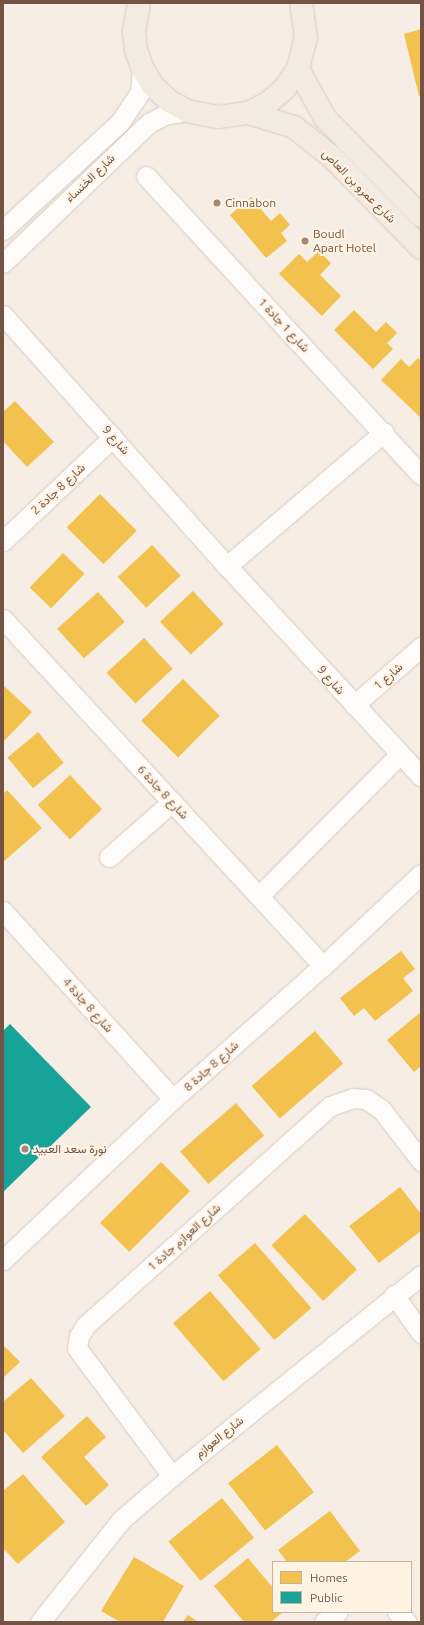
<!DOCTYPE html>
<meta charset="utf-8">
<style>
body{margin:0}
#map{position:relative;width:424px;height:1625px;overflow:hidden;background:#f6eee4;font-family:Ubuntu,Vazirmatn,sans-serif}
div>[style]{position:absolute}
.homes>*{inset:0;background:#f2c14e;transform-origin:0 0}
.public>*{inset:0;background:#17a398}
.roads{filter:drop-shadow(0 0 1px #d7cbc2) drop-shadow(0 0 1px #d7cbc2)}
.minor>*{height:19px;margin:-9.5px;padding:0 9.5px;transform-origin:9.5px;border-radius:9.5px;background:#fefcfb}
.major>*{height:22px;margin:-11px;padding:0 11px;transform-origin:11px;border-radius:11px;background:#f2ebe1}
.dots>*{width:11px;height:11px;translate:-50% -50%;box-sizing:border-box;border:2px solid #fff3e4;border-radius:50%}
span{translate:-50% -50%;white-space:nowrap;text-align:center;line-height:1.15;-webkit-text-stroke:4px #fff3e4;paint-order:stroke}
.street-label{font-size:12px;color:#745344}
.poi-label{font-size:12px;color:#745344}
.left{translate:0 -50%;text-align:left}
.frame{position:absolute;inset:0;border:4px solid #745344;pointer-events:none}
.legend{position:absolute;left:272px;top:1561px;width:140px;height:52px;box-sizing:border-box;background:#fff3e4;border:1px solid #c7b3a4;margin:0;padding:5px 7px;list-style:none;font-size:12px;color:#745344}
.legend li{display:flex;align-items:center;gap:8px;height:20px}
.legend b{width:20px;border:1px solid #c7b3a4}
</style>
<div id="map">
<div class="homes">
<div style="clip-path:polygon(421px 29px,421px 95px,419px 96px,404px 34px)"></div>
<div style="clip-path:polygon(251px 197px,271px 221px,280px 213px,290px 225px,281px 233px,287px 241px,266px 258px,230px 215px)"></div>
<div style="clip-path:polygon(319px 251px,331px 263px,320px 275px,341px 296px,322px 316px,279px 274px,299px 254px,307px 262px)"></div>
<div style="clip-path:polygon(354px 310px,376px 332px,386px 322px,397px 333px,387px 343px,393px 349px,373px 369px,334px 330px)"></div>
<div style="clip-path:polygon(418px 358px,421px 361px,421px 418px,381px 380px,401px 359px,409px 367px)"></div>
<div style="clip-path:polygon(15px 401px,54px 442px,27px 467px,3px 441px,3px 412px)"></div>
<div style="left:100px;top:494px;width:52px;height:47px;rotate:45deg"></div>
<div style="left:152px;top:545px;width:42px;height:47px;rotate:47deg"></div>
<div style="left:63px;top:553px;width:30px;height:48px;rotate:44deg"></div>
<div style="left:193px;top:591px;width:45px;height:45px;rotate:47deg"></div>
<div style="left:98px;top:592px;width:40px;height:55px;rotate:48deg"></div>
<div style="left:144px;top:638px;width:42px;height:51px;rotate:47deg"></div>
<div style="left:183px;top:679px;width:52px;height:59px;rotate:45deg"></div>
<div style="clip-path:polygon(3px 685px,32px 712px,3px 742px)"></div>
<div style="left:38px;top:732px;width:40px;height:40px;rotate:50deg"></div>
<div style="left:70px;top:775px;width:47px;height:44px;rotate:47deg"></div>
<div style="clip-path:polygon(7px 790px,42px 828px,3px 862px,3px 794px)"></div>
<div style="clip-path:polygon(401px 951px,415px 969px,403px 978px,413px 991px,375px 1021px,364px 1008px,354px 1016px,340px 998px)"></div>
<div style="clip-path:polygon(421px 1012px,421px 1066px,414px 1072px,387px 1040px)"></div>
<div style="left:315px;top:1031px;width:43px;height:84px;rotate:49deg"></div>
<div style="left:236px;top:1103px;width:43px;height:74px;rotate:49deg"></div>
<div style="left:161px;top:1162px;width:41px;height:86px;rotate:45deg"></div>
<div style="clip-path:polygon(400px 1187px,421px 1214px,421px 1231px,379px 1263px,349px 1226px)"></div>
<div style="left:305px;top:1214px;width:76px;height:46px;rotate:47deg"></div>
<div style="left:255px;top:1243px;width:86px;height:49px;rotate:49deg"></div>
<div style="left:210px;top:1291px;width:77px;height:49px;rotate:49deg"></div>
<div style="clip-path:polygon(3px 1345px,20px 1362px,3px 1378px)"></div>
<div style="clip-path:polygon(31px 1378px,65px 1416px,23px 1453px,3px 1430px,3px 1402px)"></div>
<div style="clip-path:polygon(87px 1416px,106px 1437px,84px 1457px,109px 1485px,86px 1506px,41px 1457px)"></div>
<div style="left:277px;top:1445px;width:60px;height:62px;rotate:52deg"></div>
<div style="clip-path:polygon(23px 1474px,65px 1522px,18px 1564px,3px 1548px,3px 1491px)"></div>
<div style="left:222px;top:1498px;width:51px;height:69px;rotate:51deg"></div>
<div style="clip-path:polygon(330px 1511px,360px 1551px,345px 1562px,287px 1562px,278px 1550px)"></div>
<div style="clip-path:polygon(134px 1557px,184px 1586px,163px 1622px,120px 1622px,101px 1611px)"></div>
<div style="clip-path:polygon(248px 1558px,273px 1588px,273px 1612px,283px 1612px,271px 1622px,244px 1622px,214px 1586px)"></div>
<div style="clip-path:polygon(188px 1615px,198px 1622px,183px 1622px)"></div>
</div>
<div class="public">
<div style="clip-path:polygon(10px 1024px,91px 1107px,3px 1192px,3px 1031px)"></div>
</div>
<div class="roads">
<div class="minor">
<div style="left:146px;top:176px;width:406px;rotate:47.4deg"></div>
<div style="left:3px;top:230px;width:159px;rotate:-42.7deg"></div>
<div style="left:120px;top:122px;width:36px;rotate:-56deg"></div>
<div style="left:140px;top:92px;width:25px;rotate:-85deg"></div>
<div style="left:3px;top:263px;width:202px;rotate:-43.8deg"></div>
<div style="left:149px;top:123px;width:17px;rotate:-28deg"></div>
<div style="left:164px;top:115px;width:23px;rotate:-10deg"></div>
<div style="left:3px;top:315px;width:336px;rotate:48.3deg"></div>
<div style="left:227px;top:566px;width:286px;rotate:47.3deg"></div>
<div style="left:3px;top:541px;width:151px;rotate:-43.4deg"></div>
<div style="left:227px;top:566px;width:206px;rotate:-40.5deg"></div>
<div style="left:3px;top:619px;width:472px;rotate:47.3deg"></div>
<div style="left:354px;top:705px;width:89px;rotate:-40.9deg"></div>
<div style="left:109px;top:857px;width:84px;rotate:-41.1deg"></div>
<div style="left:259px;top:896px;width:200px;rotate:-45.2deg"></div>
<div style="left:3px;top:911px;width:253px;rotate:47.9deg"></div>
<div style="left:3px;top:1260px;width:234px;rotate:-43.4deg"></div>
<div style="left:173px;top:1099px;width:200px;rotate:-41.6deg"></div>
<div style="left:323px;top:966px;width:134px;rotate:-43.2deg"></div>
<div style="left:394px;top:1295px;width:47px;rotate:54.6deg"></div>
<div style="left:172px;top:1476px;width:159px;rotate:-126.6deg"></div>
<div style="left:77px;top:1348px;width:12px;rotate:-81deg"></div>
<div style="left:79px;top:1336px;width:13px;rotate:-58deg"></div>
<div style="left:86px;top:1325px;width:328px;rotate:-41.9deg"></div>
<div style="left:330px;top:1106px;width:24px;rotate:-19deg"></div>
<div style="left:353px;top:1098px;width:13px;rotate:4deg"></div>
<div style="left:366px;top:1099px;width:18px;rotate:34deg"></div>
<div style="left:381px;top:1109px;width:66px;rotate:52.4deg"></div>
<div style="left:397px;top:1612px;width:14px;rotate:45deg"></div>
<div style="left:40px;top:1622px;width:130px;rotate:-51.5deg"></div>
<div style="left:121px;top:1520px;width:67px;rotate:-40.8deg"></div>
<div style="left:172px;top:1476px;width:320px;rotate:-38.9deg"></div>
<div style="left:324px;top:1622px;width:17px;rotate:-36deg"></div>
</div>
<div class="major">
<div style="left:139px;top:3px;width:29px;rotate:100deg"></div>
<div style="left:134px;top:32px;width:18px;rotate:84deg"></div>
<div style="left:136px;top:50px;width:18px;rotate:71deg"></div>
<div style="left:142px;top:67px;width:22px;rotate:60deg"></div>
<div style="left:153px;top:86px;width:22px;rotate:43deg"></div>
<div style="left:169px;top:101px;width:21px;rotate:29deg"></div>
<div style="left:187px;top:111px;width:32px;rotate:11deg"></div>
<div style="left:218px;top:117px;width:30px;rotate:-8deg"></div>
<div style="left:248px;top:113px;width:22px;rotate:-27deg"></div>
<div style="left:268px;top:103px;width:23px;rotate:-41deg"></div>
<div style="left:285px;top:88px;width:23px;rotate:-56deg"></div>
<div style="left:298px;top:69px;width:32px;rotate:-76deg"></div>
<div style="left:306px;top:38px;width:35px;rotate:-98deg"></div>
<div style="left:298px;top:69px;width:56px;rotate:61.1deg"></div>
<div style="left:325px;top:118px;width:137px;rotate:45.6deg"></div>
<div style="left:248px;top:113px;width:48px;rotate:16.9deg"></div>
<div style="left:294px;top:127px;width:48px;rotate:38.3deg"></div>
<div style="left:332px;top:157px;width:127px;rotate:45.6deg"></div>
</div>
</div>
<div class="dots">
<div style="left:217px;top:203px;background:#a2897c"></div>
<div style="left:305px;top:241px;background:#a2897c"></div>
<div style="left:25px;top:1149px;background:#a2897c"></div>
</div>
<div class="street-label">
<span style="left:90px;top:178px;rotate:-44deg">شارع الخنساء</span>
<span style="left:359px;top:186px;rotate:45deg">شارع عمرو بن العاص</span>
<span style="left:284px;top:325px;rotate:47deg">شارع 1 جادة 1</span>
<span style="left:116px;top:440px;rotate:48deg">شارع 9</span>
<span style="left:58px;top:489px;rotate:-43deg">شارع 8 جادة 2</span>
<span style="left:388px;top:676px;rotate:-41deg">شارع 1</span>
<span style="left:331px;top:680px;rotate:48deg">شارع 9</span>
<span style="left:163px;top:792px;rotate:47deg">شارع 8 جادة 6</span>
<span style="left:88px;top:1005px;rotate:48deg">شارع 8 جادة 4</span>
<span style="left:211px;top:1066px;rotate:-42deg">شارع 8 جادة 8</span>
<span style="left:184px;top:1237px;rotate:-42deg">شارع العوازم جادة 1</span>
<span style="left:219px;top:1437px;rotate:-39deg">شارع العوازم</span>
</div>
<div class="poi-label">
<span class="left" style="left:225px;top:203px">Cinnabon</span>
<span class="left" style="left:313px;top:241px">Boudl<br>Apart Hotel</span>
<span class="left" style="left:33px;top:1149px">نورة سعد العبيد</span>
</div>
<div class="frame"></div>
<ul class="legend">
<li><b style="height:11px;background:#f2c14e"></b>Homes</li>
<li><b style="height:11px;background:#17a398"></b>Public</li>
</ul>
</div>
